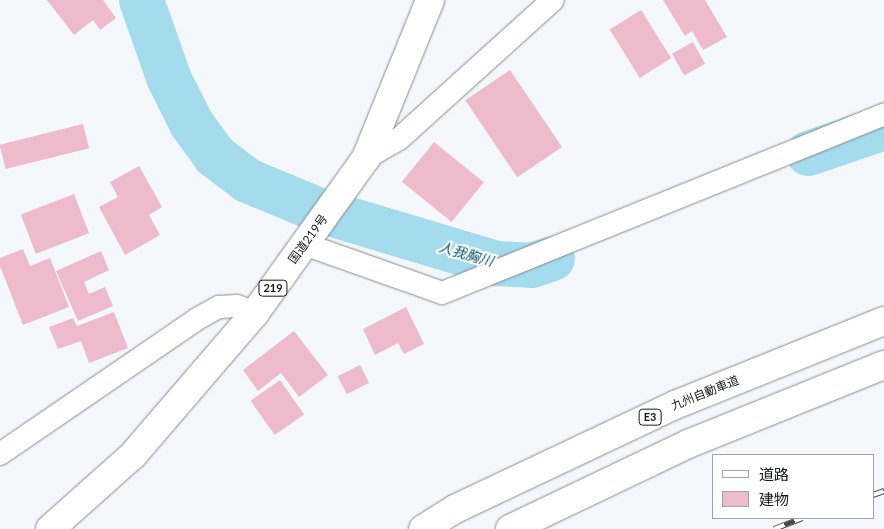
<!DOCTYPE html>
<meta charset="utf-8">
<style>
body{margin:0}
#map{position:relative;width:884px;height:529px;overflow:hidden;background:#f4f8fd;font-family:Lato,"Noto Sans JP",sans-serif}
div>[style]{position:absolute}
.river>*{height:45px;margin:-22.5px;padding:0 22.5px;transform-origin:22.5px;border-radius:22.5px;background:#a4dbed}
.building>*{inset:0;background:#edbbcb;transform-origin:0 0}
.roads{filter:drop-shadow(0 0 1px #888b90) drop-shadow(0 0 1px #888b90)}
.street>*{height:22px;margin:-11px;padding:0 11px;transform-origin:11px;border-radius:11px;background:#fff}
.highway>*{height:28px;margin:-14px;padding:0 14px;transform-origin:14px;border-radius:14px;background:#fff}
.rail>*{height:5.5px;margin-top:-2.75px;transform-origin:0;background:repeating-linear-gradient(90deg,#fff 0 11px,#47484b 0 22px);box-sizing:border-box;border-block:1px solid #47484b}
span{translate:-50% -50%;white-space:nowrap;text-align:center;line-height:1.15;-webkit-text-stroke:4px #fff;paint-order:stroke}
.shield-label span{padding:1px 4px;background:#fff;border:1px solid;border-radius:4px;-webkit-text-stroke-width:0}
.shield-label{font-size:11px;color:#17181a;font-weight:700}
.street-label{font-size:12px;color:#17181a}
.water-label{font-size:14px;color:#045466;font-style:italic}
.legend{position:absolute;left:712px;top:454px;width:162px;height:65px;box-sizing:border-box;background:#fff;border:1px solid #a2a3a3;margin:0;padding:6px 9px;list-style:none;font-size:15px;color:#17181a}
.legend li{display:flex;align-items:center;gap:10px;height:25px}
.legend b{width:25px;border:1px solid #a2a3a3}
</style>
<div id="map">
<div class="river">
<div style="left:141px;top:0;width:84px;rotate:70.5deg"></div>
<div style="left:169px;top:79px;width:49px;rotate:63.4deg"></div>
<div style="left:191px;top:123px;width:39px;rotate:54deg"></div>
<div style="left:214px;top:155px;width:41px;rotate:37.1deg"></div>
<div style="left:247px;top:180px;width:78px;rotate:22.6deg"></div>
<div style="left:319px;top:210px;width:185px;rotate:16.7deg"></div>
<div style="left:496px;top:263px;width:35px;rotate:3deg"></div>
<div style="left:531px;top:265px;width:22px;rotate:-18deg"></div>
<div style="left:808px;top:153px;width:80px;rotate:-18.9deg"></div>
</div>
<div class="building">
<div style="clip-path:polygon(47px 0,103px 0,116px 18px,100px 30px,93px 20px,74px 35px)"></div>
<div style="clip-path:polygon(663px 0,705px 0,727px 37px,703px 50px,692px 31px,685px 36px)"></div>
<div style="left:641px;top:10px;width:57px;height:37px;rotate:58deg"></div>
<div style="left:693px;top:42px;width:25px;height:24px;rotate:61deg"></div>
<div style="left:510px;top:70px;width:93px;height:54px;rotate:56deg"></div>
<div style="left:83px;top:124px;width:25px;height:86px;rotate:76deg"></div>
<div style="left:434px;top:142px;width:64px;height:51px;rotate:39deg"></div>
<div style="clip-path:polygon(139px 166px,162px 207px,149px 215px,160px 235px,125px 255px,99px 207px,118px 197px,110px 182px)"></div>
<div style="left:74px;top:194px;width:42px;height:57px;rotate:69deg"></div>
<div style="clip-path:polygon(23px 249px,30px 266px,50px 258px,69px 307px,23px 325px,0 266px,0 258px)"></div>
<div style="clip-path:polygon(101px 251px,109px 270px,84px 282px,89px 294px,105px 287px,113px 306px,78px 321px,56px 271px)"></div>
<div style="clip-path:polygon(406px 307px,424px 344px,404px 354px,398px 343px,375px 355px,363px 329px)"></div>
<div style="clip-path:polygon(114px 312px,128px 348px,89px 363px,81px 341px,58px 349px,49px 327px,73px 318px,77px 326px)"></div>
<div style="clip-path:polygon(294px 331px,328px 375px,299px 397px,281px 373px,258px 391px,243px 370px)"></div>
<div style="left:360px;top:365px;width:20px;height:25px;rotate:63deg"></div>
<div style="left:280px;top:380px;width:42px;height:36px;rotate:55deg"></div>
</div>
<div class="roads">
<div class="street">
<div style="left:366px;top:158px;width:38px;rotate:-30deg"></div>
<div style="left:399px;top:139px;width:207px;rotate:-42.1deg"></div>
<div style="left:304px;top:244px;width:146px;rotate:19.5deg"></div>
<div style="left:442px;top:293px;width:477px;rotate:-22deg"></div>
<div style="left:0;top:454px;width:239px;rotate:-34.4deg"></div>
<div style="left:197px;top:319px;width:25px;rotate:-29deg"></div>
<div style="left:219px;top:307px;width:18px;rotate:-3deg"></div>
<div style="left:237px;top:306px;width:19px;rotate:21deg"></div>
</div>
<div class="highway">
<div style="left:50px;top:529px;width:111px;rotate:-41.7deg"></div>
<div style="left:133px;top:455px;width:187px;rotate:-49.3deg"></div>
<div style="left:255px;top:313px;width:191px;rotate:-54.4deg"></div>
<div style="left:366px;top:158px;width:170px;rotate:-67.9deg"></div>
<div style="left:423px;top:529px;width:38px;rotate:-32deg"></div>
<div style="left:455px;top:509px;width:243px;rotate:-25.3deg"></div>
<div style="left:675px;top:405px;width:225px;rotate:-21.9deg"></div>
<div style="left:510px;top:529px;width:197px;rotate:-25.5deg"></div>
<div style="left:688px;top:444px;width:211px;rotate:-22deg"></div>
</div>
</div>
<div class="rail">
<div style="left:873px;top:495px;width:12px;rotate:-20deg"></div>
<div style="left:774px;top:529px;width:30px;rotate:-21deg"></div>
</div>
<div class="shield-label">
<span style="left:273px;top:288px">219</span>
<span style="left:650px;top:417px">E3</span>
</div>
<div class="street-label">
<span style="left:308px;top:239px;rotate:-54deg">国道219号</span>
<span style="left:705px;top:393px;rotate:-22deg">九州自動車道</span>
</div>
<div class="water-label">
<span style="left:466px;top:254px;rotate:16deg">人我胸川</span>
</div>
<ul class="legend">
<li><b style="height:6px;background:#fff"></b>道路</li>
<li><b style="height:14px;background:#edbbcb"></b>建物</li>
</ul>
</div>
